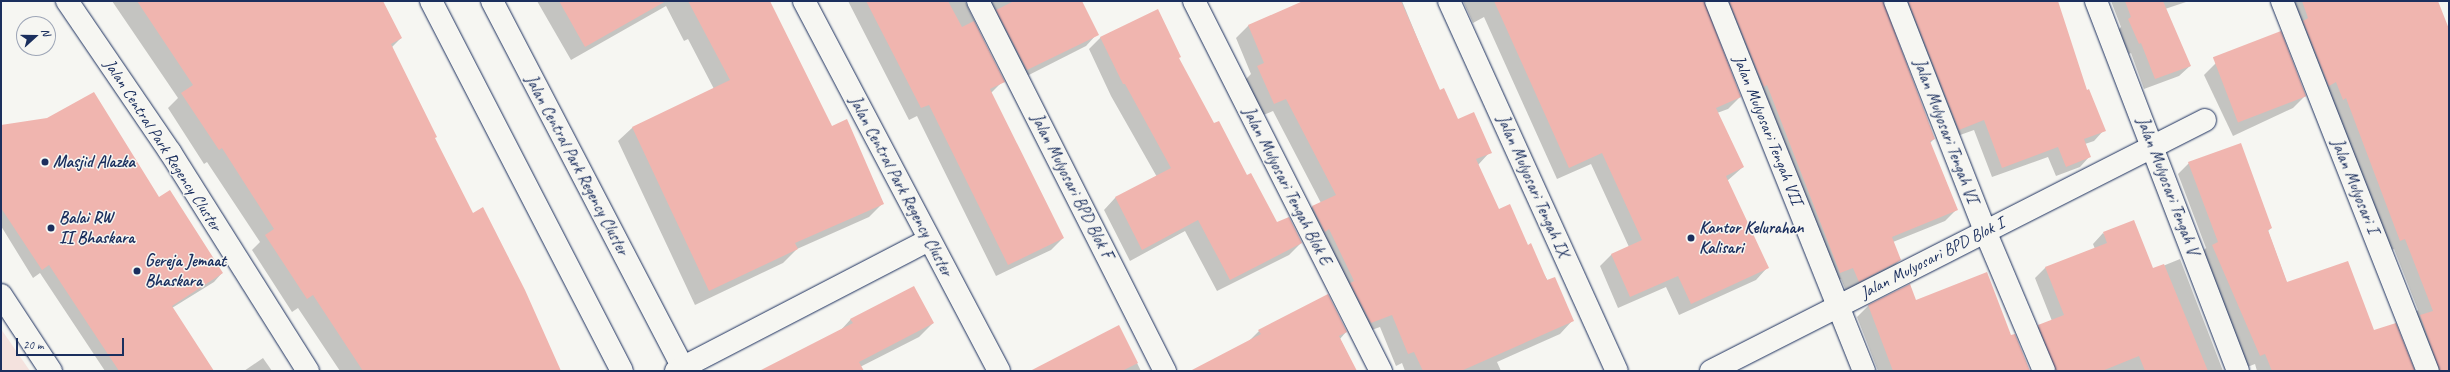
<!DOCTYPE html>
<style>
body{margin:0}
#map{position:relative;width:2450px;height:372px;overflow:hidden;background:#f6f6f2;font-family:Caveat,sans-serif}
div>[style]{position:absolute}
.built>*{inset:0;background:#f4e2de}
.shadow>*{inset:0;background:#0003}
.building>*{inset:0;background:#f0b5af;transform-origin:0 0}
.roads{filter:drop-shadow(0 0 1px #1b2f5e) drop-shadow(0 0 1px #1b2f5e)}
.minor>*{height:22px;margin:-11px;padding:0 11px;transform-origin:11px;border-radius:11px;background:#f6f6f2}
.dots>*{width:11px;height:11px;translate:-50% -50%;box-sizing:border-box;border:2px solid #f6f6f2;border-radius:50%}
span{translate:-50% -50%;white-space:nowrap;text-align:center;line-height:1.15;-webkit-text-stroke:3px #f6f6f2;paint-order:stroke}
.street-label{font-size:17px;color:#1b2f5e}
.poi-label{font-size:17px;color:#1b2f5e;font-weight:700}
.left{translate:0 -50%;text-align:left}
.frame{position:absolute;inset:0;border:2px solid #1b2f5e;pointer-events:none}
.north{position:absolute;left:16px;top:16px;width:40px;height:40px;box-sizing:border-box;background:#f6f6f2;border:1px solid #9ea6b7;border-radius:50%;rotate:69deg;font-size:11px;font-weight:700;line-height:16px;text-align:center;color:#1b2f5e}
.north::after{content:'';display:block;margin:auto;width:14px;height:18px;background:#1b2f5e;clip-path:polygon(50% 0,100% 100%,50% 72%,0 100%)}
.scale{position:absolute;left:16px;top:338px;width:108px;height:18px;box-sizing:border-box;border:2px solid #1b2f5e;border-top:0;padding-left:5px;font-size:12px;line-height:14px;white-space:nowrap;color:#1b2f5e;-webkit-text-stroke:3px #f6f6f2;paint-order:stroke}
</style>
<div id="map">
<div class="built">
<div style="clip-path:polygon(1px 329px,30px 371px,1px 371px)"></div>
</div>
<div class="shadow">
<div style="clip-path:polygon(112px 1px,382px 1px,401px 38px,392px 47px,434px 139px,472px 214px,560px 371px,340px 371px,298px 308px,292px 312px,252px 250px,260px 242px,207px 162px,204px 164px,168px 108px,178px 98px)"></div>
<div style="clip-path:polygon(537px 1px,765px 1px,832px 127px,883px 203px,869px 217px,797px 249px,783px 263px,695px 305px,618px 141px,632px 128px,714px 89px,688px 39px,684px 41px,666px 6px,571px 60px)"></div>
<div style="clip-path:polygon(848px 1px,965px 1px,1003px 81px,991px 93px,1063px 238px,1051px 250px,996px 276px,917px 116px,909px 120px)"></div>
<div style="clip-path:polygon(968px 1px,1081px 1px,1097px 34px,1086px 46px,1015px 82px)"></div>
<div style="clip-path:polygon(1305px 1px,1402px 1px,1439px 91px,1457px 120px,1490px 152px,1478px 165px,1499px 211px,1527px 246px,1572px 321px,1560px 334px,1497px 362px,1501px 371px,1405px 371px,1402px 363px,1396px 366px,1380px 327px,1358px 335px,1300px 219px,1312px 207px,1321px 203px,1273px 111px,1261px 116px,1245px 80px,1251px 74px,1236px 38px,1248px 26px)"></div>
<div style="clip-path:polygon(1463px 1px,1704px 1px,1740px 97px,1728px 109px,1717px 113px,1743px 167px,1727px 181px,1767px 268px,1756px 280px,1679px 315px,1666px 287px,1618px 308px,1600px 266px,1611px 255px,1629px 247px,1591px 164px,1557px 179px,1484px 17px,1473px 23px)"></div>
<div style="clip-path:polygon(1707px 1px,1883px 1px,1882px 6px,1934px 139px,1930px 143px,1957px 209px,1945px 221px,1893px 242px,1900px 260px,1888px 272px,1847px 293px,1841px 279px,1828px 284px)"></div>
<div style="clip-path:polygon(1889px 1px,2051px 1px,2086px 91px,2104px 130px,2094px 141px,2085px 144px,2090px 156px,2080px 167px,2056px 176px,2048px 157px,1992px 177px,1974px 130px,1949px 139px)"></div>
<div style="clip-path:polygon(2111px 1px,2189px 1px,2165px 9px,2190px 66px,2179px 76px,2144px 89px,2131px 53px,2129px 54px,2118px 30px,2121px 27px)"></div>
<div style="clip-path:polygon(2288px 1px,2437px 1px,2449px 32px,2449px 371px,2426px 371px,2414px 314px,2418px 310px,2394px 249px,2389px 251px)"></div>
<div style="clip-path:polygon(1101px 37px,1178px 58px,1213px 125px,1276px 224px,1301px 243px,1289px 255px,1217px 291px,1185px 231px,1130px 261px,1104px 210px,1115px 198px,1157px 177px,1111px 96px,1089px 49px)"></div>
<div style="clip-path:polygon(2216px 63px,2305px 96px,2293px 108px,2233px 136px,2204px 75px)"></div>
<div style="clip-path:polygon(1px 126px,158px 199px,222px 273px,214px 282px,172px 308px,213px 371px,105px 371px,40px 273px,33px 278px,1px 226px)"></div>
<div style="clip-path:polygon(2189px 163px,2271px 228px,2268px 231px,2287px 283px,2374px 331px,2395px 324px,2415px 371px,2257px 371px,2255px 364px,2237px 371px,2194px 259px,2206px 248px,2178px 174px)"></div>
<div style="clip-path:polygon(2103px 233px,2153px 270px,2180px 259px,2223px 371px,2042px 371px,2028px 336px,2039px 326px,2052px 321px,2035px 278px,2045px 268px,2095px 249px,2093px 244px)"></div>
<div style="clip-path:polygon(1910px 285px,1915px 301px,2011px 337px,2029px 371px,1878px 371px,1857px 317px,1868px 306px)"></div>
<div style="clip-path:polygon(851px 319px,933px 323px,919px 337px,860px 367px,863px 371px,761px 371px,839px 332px)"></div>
<div style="clip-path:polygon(1119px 327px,1141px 371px,1043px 371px)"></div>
<div style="clip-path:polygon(1259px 331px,1346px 332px,1340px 339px,1356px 371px,1198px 371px,1248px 342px)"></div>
<div style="clip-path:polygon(263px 358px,272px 371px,244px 371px)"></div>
</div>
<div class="building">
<div style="clip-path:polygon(137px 1px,383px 1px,402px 38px,391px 44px,437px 137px,435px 138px,473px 213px,483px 207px,525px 290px,561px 371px,363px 371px,313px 295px,307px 299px,265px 235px,274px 229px,222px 148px,219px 150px,181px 93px,193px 85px)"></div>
<div style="clip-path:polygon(559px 1px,666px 1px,585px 47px)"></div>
<div style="clip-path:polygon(688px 1px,770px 1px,832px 126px,847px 119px,884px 204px,795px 243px,798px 249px,709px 291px,632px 127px,730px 80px)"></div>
<div style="clip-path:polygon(866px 1px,948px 1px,962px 27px,974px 21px,1005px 82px,990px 89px,1064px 238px,1008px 265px,929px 105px,921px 108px)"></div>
<div style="clip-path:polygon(1014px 1px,1082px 1px,1099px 35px,1027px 70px,996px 10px)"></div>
<div style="clip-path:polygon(1303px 1px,1401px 1px,1440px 90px,1444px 88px,1458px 119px,1474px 112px,1492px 153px,1476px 159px,1499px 209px,1510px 204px,1528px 245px,1531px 243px,1547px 280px,1555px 277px,1574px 321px,1461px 371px,1423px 371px,1414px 352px,1408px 354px,1392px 315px,1371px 323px,1350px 283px,1354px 281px,1329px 229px,1325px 232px,1312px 206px,1336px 195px,1286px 99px,1274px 104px,1257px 66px,1264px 63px,1248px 25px)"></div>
<div style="clip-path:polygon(1494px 1px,1704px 1px,1741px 97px,1716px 108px,1744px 167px,1726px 176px,1769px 268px,1691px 304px,1678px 276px,1630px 297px,1611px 254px,1642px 240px,1602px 153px,1569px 168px)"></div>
<div style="clip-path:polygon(1729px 1px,1883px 1px,1935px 139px,1930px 141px,1958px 210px,1892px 237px,1901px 260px,1859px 282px,1853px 268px,1840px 273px,1767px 85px,1764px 87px)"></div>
<div style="clip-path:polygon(1908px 1px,2058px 1px,2087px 90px,2089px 89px,2106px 131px,2084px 139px,2091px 157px,2066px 167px,2058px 147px,2002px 168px,1984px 120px,1959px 130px)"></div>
<div style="clip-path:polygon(2125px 1px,2163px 1px,2191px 66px,2155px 79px,2141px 43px,2139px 44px,2128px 19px,2131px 17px)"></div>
<div style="clip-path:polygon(2302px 1px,2438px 1px,2449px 29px,2449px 371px,2440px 371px,2420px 315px,2433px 311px,2405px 239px,2400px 241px,2346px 98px,2343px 100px,2336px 82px,2329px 86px,2303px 21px,2308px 18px)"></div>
<div style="clip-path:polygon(1158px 9px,1181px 57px,1179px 58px,1214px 123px,1219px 121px,1247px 175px,1251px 173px,1277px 222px,1289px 217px,1302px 243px,1230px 280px,1198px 220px,1142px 250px,1115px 197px,1171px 168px,1125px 84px,1123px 84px,1100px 37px)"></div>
<div style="left:2281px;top:31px;width:70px;height:73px;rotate:69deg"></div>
<div style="clip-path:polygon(94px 92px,159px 197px,170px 190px,223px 273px,172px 306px,214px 371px,119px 371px,49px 265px,42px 270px,1px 208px,1px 125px,47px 118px)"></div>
<div style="clip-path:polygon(2241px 143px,2272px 228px,2268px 230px,2287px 282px,2348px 261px,2374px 330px,2396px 323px,2415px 371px,2272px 371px,2265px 354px,2260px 356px,2212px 245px,2218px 242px,2188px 162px)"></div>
<div style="clip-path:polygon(2134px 220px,2153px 268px,2164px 264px,2208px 371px,2145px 371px,2139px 356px,2102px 371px,2056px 371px,2038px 325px,2064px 315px,2045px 267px,2107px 243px,2103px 232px)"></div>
<div style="clip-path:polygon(1987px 272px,2011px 335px,2015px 334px,2030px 371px,1893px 371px,1868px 305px,1910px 284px,1916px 300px)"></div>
<div style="clip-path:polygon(914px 286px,934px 323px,859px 362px,864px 371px,759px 371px,853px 323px,850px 319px)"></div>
<div style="clip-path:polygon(1328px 294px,1347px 332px,1339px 336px,1357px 371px,1190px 371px,1261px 334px,1258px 330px)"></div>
<div style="clip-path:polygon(1119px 325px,1138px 363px,1122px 371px,1030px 371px)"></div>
</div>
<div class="roads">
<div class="minor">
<div style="left:67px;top:1px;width:183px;rotate:55.7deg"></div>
<div style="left:170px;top:152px;width:259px;rotate:57.8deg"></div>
<div style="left:431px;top:1px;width:416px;rotate:62.7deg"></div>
<div style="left:492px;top:1px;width:417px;rotate:62.5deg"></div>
<div style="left:804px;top:1px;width:418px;rotate:62.2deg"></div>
<div style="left:978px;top:1px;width:415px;rotate:63.2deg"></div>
<div style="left:1194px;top:1px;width:415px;rotate:63.2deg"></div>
<div style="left:1449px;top:1px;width:406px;rotate:65.6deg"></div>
<div style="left:1716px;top:1px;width:399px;rotate:68.2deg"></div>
<div style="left:1895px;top:1px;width:247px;rotate:68.6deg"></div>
<div style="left:1985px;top:231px;width:152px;rotate:67.1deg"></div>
<div style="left:2096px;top:1px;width:396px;rotate:69deg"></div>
<div style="left:2282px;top:1px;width:398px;rotate:68.5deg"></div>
<div style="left:1px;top:295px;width:91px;rotate:56.7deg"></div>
<div style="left:676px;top:371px;width:285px;rotate:-27.4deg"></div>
<div style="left:1711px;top:371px;width:554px;rotate:-26.93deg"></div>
</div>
</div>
<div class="dots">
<div style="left:45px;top:162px;background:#1b2f5e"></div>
<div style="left:51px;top:228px;background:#1b2f5e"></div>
<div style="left:1691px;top:238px;background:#1b2f5e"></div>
<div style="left:137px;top:271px;background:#1b2f5e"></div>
</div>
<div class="street-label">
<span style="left:1768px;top:130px;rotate:68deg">Jalan Mulyosari Tengah VII</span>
<span style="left:1946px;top:131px;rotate:69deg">Jalan Mulyosari Tengah VI</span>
<span style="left:163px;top:145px;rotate:57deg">Jalan Central Park Regency Cluster</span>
<span style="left:577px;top:165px;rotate:62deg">Jalan Central Park Regency Cluster</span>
<span style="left:901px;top:186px;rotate:62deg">Jalan Central Park Regency Cluster</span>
<span style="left:1072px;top:186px;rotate:63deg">Jalan Mulyosari BPD Blok F</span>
<span style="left:1287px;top:186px;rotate:63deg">Jalan Mulyosari Tengah Blok E</span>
<span style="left:1533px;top:186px;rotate:66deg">Jalan Mulyosari Tengah IX</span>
<span style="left:2168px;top:186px;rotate:69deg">Jalan Mulyosari Tengah V</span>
<span style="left:2355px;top:186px;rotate:68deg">Jalan Mulyosari I</span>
<span style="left:1932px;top:258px;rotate:-27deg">Jalan Mulyosari BPD Blok I</span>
</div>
<div class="poi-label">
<span class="left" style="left:53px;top:162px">Masjid Alazka</span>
<span class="left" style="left:59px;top:228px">Balai RW<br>II Bhaskara</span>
<span class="left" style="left:1699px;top:238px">Kantor Kelurahan<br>Kalisari</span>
<span class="left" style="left:145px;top:271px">Gereja Jemaat<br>Bhaskara</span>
</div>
<div class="frame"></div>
<div class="north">N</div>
<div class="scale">20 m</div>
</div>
